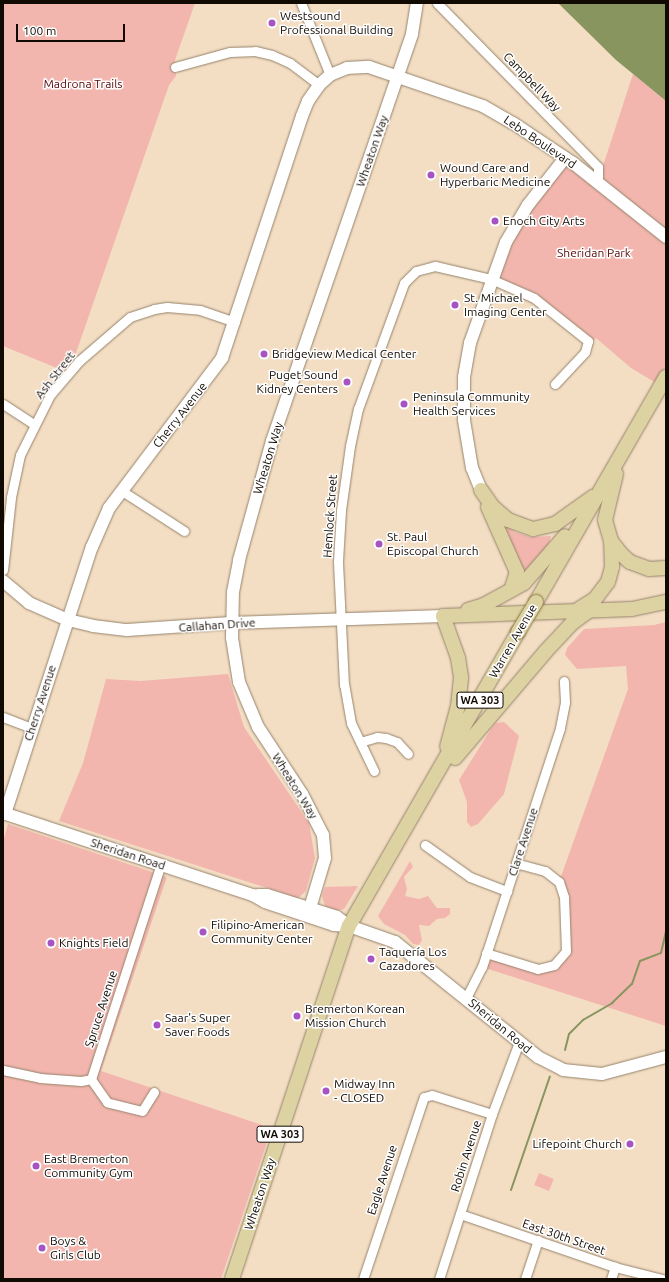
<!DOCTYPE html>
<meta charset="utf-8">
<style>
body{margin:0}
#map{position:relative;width:669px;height:1282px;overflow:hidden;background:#f3dec4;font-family:Ubuntu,sans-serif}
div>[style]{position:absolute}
.green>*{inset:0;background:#f2b6ae;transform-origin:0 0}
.water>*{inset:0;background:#88955e}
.stream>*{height:2px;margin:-1px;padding:0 1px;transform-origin:1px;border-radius:1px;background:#88955e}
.roads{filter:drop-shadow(0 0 1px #96836b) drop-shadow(0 0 1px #96836b)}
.street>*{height:9px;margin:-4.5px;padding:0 4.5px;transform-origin:4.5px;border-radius:4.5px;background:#fff}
.secondary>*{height:12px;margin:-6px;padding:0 6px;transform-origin:6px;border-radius:6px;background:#fff}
.primary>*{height:14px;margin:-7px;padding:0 7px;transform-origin:7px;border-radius:7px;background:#ddd2a1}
.bridges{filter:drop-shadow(0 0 1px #877841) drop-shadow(0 0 1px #877841)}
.primary-bridge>*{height:14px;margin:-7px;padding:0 7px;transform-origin:7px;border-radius:7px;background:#ddd2a1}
.dots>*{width:11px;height:11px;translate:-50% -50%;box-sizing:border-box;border:2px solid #fff;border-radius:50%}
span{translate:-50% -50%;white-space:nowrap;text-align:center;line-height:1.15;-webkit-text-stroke:3px #fff;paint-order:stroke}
.shield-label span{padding:1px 3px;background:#fff;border:1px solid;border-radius:3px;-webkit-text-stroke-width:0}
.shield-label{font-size:11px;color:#110a03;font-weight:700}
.poi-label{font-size:12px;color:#110a03}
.left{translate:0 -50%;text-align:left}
.right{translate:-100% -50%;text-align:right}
.street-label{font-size:12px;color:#110a03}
.park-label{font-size:12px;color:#550809}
.frame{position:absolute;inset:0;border:4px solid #110a03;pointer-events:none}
.scale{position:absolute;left:16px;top:24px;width:109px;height:18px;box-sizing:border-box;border:2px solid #110a03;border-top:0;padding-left:5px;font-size:12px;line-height:14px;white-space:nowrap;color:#110a03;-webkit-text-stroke:3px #fff;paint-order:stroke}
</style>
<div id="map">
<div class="green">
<div style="clip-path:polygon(3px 3px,195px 3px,175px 60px,176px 76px,169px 85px,69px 373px,3px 346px)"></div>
<div style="clip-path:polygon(633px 74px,666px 101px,666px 377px,661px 386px,631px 368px,596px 338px,588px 347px,550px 308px,491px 279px,502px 251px,565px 158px,598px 181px)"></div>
<div style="clip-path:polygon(497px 518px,515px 532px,530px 537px,551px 536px,548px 547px,522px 575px)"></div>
<div style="clip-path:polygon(666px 622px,666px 1026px,482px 967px,486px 953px,538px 969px,563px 956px,559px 882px,628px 689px,626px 666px,577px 669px,565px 655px,567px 648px,584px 629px,654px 625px)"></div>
<div style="clip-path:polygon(228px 674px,244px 727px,309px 823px,315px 858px,306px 891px,298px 898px,59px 821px,83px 763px,106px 679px,141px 681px)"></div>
<div style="clip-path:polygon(504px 722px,519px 736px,504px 794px,478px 824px,471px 827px,467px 822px,467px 802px,459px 780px,491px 729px,496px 723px)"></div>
<div style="clip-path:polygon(8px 824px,167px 877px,101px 1071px,262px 1125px,267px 1142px,221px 1279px,3px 1279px,3px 842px)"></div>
<div style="clip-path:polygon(410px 861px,413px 867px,404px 877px,407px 889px,405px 896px,419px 899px,428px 896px,437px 908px,450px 908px,450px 914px,445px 918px,437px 919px,429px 926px,419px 925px,422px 940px,419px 945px,413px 944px,405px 935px,384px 924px,378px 916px)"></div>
<div style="clip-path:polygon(358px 886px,344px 909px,334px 911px,325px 906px,322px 896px,325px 887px)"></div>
<div style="left:539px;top:1173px;width:16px;height:13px;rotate:22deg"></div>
</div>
<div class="water">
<div style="clip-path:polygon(558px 3px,666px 3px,666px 101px,616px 60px)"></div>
</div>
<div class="stream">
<div style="left:565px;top:1050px;width:16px;rotate:-76deg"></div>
<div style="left:569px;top:1034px;width:20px;rotate:-45deg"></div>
<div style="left:583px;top:1020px;width:34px;rotate:-30deg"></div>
<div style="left:612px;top:1003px;width:28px;rotate:-44deg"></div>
<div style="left:632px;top:984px;width:24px;rotate:-71deg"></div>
<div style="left:640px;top:961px;width:22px;rotate:-21deg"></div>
<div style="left:661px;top:953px;width:22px;rotate:-77deg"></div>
<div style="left:511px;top:1190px;width:120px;rotate:-71.1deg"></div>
</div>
<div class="roads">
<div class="street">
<div style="left:301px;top:3px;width:78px;rotate:68.1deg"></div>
<div style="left:437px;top:3px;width:230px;rotate:45.5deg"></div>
<div style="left:598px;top:167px;width:15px;rotate:90deg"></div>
<div style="left:175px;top:67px;width:57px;rotate:-15.3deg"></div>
<div style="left:230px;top:52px;width:25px;rotate:-2deg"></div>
<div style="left:255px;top:51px;width:17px;rotate:13deg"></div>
<div style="left:272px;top:55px;width:20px;rotate:24deg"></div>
<div style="left:290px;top:63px;width:36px;rotate:37deg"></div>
<div style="left:3px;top:404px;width:37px;rotate:33deg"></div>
<div style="left:122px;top:491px;width:74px;rotate:32.8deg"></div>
<div style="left:3px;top:570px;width:73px;rotate:-83.7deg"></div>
<div style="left:11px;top:497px;width:43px;rotate:-77.9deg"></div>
<div style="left:20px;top:455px;width:67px;rotate:-63.4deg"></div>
<div style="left:50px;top:395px;width:45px;rotate:-49.5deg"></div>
<div style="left:79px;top:361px;width:67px;rotate:-40.8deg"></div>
<div style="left:130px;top:317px;width:25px;rotate:-18deg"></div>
<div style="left:154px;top:309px;width:13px;rotate:-9deg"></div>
<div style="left:167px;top:307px;width:33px;rotate:5deg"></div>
<div style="left:200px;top:310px;width:37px;rotate:19deg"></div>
<div style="left:3px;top:717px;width:31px;rotate:21deg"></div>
<div style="left:360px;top:742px;width:18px;rotate:-16deg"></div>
<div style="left:377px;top:737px;width:9px;rotate:6deg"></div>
<div style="left:386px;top:738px;width:12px;rotate:20deg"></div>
<div style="left:397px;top:742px;width:16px;rotate:47deg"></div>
<div style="left:374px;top:771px;width:53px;rotate:-115.6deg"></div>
<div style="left:351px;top:723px;width:39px;rotate:-100deg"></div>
<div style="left:344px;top:685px;width:124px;rotate:-92.8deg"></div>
<div style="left:338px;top:561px;width:51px;rotate:-86.6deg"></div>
<div style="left:341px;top:510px;width:65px;rotate:-82deg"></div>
<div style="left:350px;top:446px;width:38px;rotate:-78deg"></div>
<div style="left:358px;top:409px;width:134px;rotate:-69.9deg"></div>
<div style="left:404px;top:283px;width:17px;rotate:-45deg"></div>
<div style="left:416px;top:271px;width:20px;rotate:-15deg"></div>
<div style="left:435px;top:266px;width:57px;rotate:13.1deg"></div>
<div style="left:491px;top:279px;width:47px;rotate:23.8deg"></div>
<div style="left:534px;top:298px;width:69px;rotate:38.5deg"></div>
<div style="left:588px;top:341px;width:11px;rotate:105deg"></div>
<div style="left:585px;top:352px;width:44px;rotate:133.2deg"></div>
<div style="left:425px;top:845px;width:55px;rotate:35.4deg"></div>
<div style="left:470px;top:877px;width:40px;rotate:21deg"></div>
<div style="left:486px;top:953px;width:54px;rotate:17.1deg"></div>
<div style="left:538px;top:969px;width:16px;rotate:-14deg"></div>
<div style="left:554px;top:965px;width:18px;rotate:-49deg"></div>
<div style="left:566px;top:951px;width:54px;rotate:-92.1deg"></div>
<div style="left:564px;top:897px;width:16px;rotate:-108deg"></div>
<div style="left:559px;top:882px;width:18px;rotate:-142deg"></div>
<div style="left:545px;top:871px;width:30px;rotate:-165deg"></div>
<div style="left:466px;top:998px;width:35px;rotate:-63deg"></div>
<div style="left:482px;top:967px;width:251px;rotate:-71.9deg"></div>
<div style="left:560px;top:728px;width:26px;rotate:-79deg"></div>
<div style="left:565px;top:702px;width:21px;rotate:-93deg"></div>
<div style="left:3px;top:1070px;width:38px;rotate:12deg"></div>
<div style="left:40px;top:1078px;width:41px;rotate:4.2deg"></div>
<div style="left:81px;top:1081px;width:10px;rotate:-11deg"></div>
<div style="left:154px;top:1092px;width:22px;rotate:122deg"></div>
<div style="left:142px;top:1111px;width:36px;rotate:-166deg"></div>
<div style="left:107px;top:1102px;width:28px;rotate:-125deg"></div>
<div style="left:91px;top:1079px;width:226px;rotate:-72deg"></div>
<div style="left:460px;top:1214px;width:164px;rotate:18.9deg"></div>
<div style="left:615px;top:1267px;width:49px;rotate:14.3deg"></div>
<div style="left:363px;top:1279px;width:192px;rotate:-71.5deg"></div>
<div style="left:424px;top:1097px;width:8px;rotate:-14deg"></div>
<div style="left:432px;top:1095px;width:63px;rotate:17.6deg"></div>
<div style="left:439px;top:1279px;width:173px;rotate:-72.2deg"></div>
<div style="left:492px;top:1114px;width:77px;rotate:-69.4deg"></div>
<div style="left:525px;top:1279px;width:41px;rotate:-71.6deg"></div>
<div style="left:611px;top:1279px;width:13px;rotate:-72deg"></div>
</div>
<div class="secondary">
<div style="left:481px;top:490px;width:24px;rotate:-112deg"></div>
<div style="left:472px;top:468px;width:49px;rotate:-99.5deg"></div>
<div style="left:464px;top:420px;width:43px;rotate:-90deg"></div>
<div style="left:464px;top:377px;width:35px;rotate:-80deg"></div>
<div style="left:470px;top:343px;width:107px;rotate:-70.4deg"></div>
<div style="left:506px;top:242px;width:43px;rotate:-59.3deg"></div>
<div style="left:528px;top:205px;width:60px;rotate:-51.8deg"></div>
<div style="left:3px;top:581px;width:34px;rotate:40deg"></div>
<div style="left:29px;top:603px;width:43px;rotate:23.6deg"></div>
<div style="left:68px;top:620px;width:26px;rotate:13deg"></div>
<div style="left:93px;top:626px;width:34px;rotate:7deg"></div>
<div style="left:127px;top:630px;width:104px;rotate:-3.9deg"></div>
<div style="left:231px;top:623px;width:212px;rotate:-1.9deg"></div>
<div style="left:3px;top:813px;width:263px;rotate:18.2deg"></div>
<div style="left:253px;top:895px;width:14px;rotate:30deg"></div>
<div style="left:265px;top:902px;width:73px;rotate:18.4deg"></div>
<div style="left:334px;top:925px;width:15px;rotate:4deg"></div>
<div style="left:349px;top:926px;width:49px;rotate:19.2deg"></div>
<div style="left:395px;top:942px;width:184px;rotate:38.8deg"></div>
<div style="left:538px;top:1057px;width:28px;rotate:27deg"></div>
<div style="left:563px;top:1070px;width:39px;rotate:6deg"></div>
<div style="left:602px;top:1074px;width:66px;rotate:-14.9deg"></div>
<div style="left:5px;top:814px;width:281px;rotate:-72deg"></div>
<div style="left:92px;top:547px;width:43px;rotate:-66.4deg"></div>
<div style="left:109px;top:508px;width:188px;rotate:-53deg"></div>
<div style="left:222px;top:358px;width:255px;rotate:-71.7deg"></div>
<div style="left:302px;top:116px;width:16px;rotate:-68deg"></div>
<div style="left:308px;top:101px;width:19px;rotate:-55deg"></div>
<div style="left:319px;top:85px;width:15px;rotate:-42deg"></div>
<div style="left:330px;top:75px;width:18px;rotate:-22deg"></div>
<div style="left:347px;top:68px;width:22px;rotate:-3deg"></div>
<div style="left:369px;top:67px;width:120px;rotate:18.9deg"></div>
<div style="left:483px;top:106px;width:34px;rotate:30deg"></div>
<div style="left:513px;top:123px;width:72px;rotate:33.7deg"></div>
<div style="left:573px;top:163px;width:119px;rotate:38.5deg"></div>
<div style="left:258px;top:895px;width:9px"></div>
<div style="left:267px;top:895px;width:73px;rotate:17.4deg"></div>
<div style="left:337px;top:917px;width:15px;rotate:37deg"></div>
<div style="left:310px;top:908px;width:52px;rotate:-73.3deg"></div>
<div style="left:325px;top:858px;width:23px;rotate:-95deg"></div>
<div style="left:323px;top:835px;width:46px;rotate:-117.1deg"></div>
<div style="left:302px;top:794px;width:80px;rotate:-123.3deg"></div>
<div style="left:258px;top:727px;width:49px;rotate:-112.9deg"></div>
<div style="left:239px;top:682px;width:45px;rotate:-99deg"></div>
<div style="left:232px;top:638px;width:46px;rotate:-88.8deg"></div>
<div style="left:233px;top:592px;width:33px;rotate:-79deg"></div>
<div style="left:239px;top:560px;width:123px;rotate:-74.5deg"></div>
<div style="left:272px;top:441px;width:430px;rotate:-71deg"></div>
<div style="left:412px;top:34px;width:31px;rotate:-81deg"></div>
</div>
<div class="primary">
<div style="left:616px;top:474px;width:47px;rotate:103.4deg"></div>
<div style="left:605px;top:520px;width:22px;rotate:74deg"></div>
<div style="left:611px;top:541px;width:16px;rotate:52deg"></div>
<div style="left:621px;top:554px;width:12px;rotate:42deg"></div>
<div style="left:630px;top:562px;width:20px;rotate:20deg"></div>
<div style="left:649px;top:569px;width:17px;rotate:-3deg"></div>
<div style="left:481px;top:490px;width:21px;rotate:55deg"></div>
<div style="left:493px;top:507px;width:20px;rotate:41deg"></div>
<div style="left:508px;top:520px;width:27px;rotate:20deg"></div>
<div style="left:533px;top:529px;width:23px;rotate:-13deg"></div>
<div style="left:555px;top:524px;width:47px;rotate:-35.4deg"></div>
<div style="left:488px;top:507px;width:71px;rotate:66deg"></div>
<div style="left:517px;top:572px;width:19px;rotate:108deg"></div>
<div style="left:536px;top:602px;width:260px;rotate:-60deg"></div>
<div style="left:579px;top:609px;width:19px;rotate:-32deg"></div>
<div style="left:595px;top:599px;width:21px;rotate:-53deg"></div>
<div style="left:608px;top:582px;width:16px;rotate:-75deg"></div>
<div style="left:612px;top:567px;width:26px;rotate:-92deg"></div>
<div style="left:468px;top:610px;width:17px;rotate:-17deg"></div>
<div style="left:484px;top:605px;width:46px;rotate:-28.8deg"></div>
<div style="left:524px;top:583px;width:62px;rotate:-48.9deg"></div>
<div style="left:443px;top:616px;width:189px;rotate:-2.1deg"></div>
<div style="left:632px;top:609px;width:35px;rotate:-12deg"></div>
<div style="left:443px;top:616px;width:45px;rotate:70.3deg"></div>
<div style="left:458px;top:658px;width:20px;rotate:81deg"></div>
<div style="left:461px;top:678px;width:28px;rotate:96deg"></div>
<div style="left:458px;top:706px;width:42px;rotate:105deg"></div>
<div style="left:455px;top:758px;width:140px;rotate:-49.6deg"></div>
<div style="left:546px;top:651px;width:38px;rotate:-47deg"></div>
<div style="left:572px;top:623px;width:24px;rotate:-36deg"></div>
<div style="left:232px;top:1279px;width:372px;rotate:-71.7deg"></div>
<div style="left:349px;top:926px;width:339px;rotate:-60.1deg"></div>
</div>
</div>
<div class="bridges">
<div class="primary-bridge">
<div style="left:518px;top:632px;width:35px;rotate:-59deg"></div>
</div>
</div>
<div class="dots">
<div style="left:272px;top:23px;background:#a753c2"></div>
<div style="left:431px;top:175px;background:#a753c2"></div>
<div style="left:495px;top:221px;background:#a753c2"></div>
<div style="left:455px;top:305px;background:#a753c2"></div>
<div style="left:264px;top:354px;background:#a753c2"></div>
<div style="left:347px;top:382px;background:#a753c2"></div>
<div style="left:404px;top:404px;background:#a753c2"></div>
<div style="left:379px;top:544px;background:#a753c2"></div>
<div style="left:203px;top:932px;background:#a753c2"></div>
<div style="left:51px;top:943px;background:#a753c2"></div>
<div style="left:371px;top:959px;background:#a753c2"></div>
<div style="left:297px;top:1016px;background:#a753c2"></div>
<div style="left:157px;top:1025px;background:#a753c2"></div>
<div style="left:326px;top:1091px;background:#a753c2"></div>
<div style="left:630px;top:1144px;background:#a753c2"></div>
<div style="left:36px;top:1166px;background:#a753c2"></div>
<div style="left:42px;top:1248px;background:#a753c2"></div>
</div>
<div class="shield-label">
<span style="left:480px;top:700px">WA 303</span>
<span style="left:280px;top:1134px">WA 303</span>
</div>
<div class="poi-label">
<span class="left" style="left:280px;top:23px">Westsound<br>Professional Building</span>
<span class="left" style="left:440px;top:175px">Wound Care and<br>Hyperbaric Medicine</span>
<span class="left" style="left:503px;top:221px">Enoch City Arts</span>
<span class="left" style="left:464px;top:305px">St. Michael<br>Imaging Center</span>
<span class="left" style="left:272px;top:354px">Bridgeview Medical Center</span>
<span class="right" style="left:338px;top:382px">Puget Sound<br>Kidney Centers</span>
<span class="left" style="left:413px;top:404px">Peninsula Community<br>Health Services</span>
<span class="left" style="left:387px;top:544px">St. Paul<br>Episcopal Church</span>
<span class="left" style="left:211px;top:932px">Filipino-American<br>Community Center</span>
<span class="left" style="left:59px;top:943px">Knights Field</span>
<span class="left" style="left:379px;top:959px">Taquería Los<br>Cazadores</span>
<span class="left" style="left:305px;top:1016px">Bremerton Korean<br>Mission Church</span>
<span class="left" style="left:165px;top:1025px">Saar's Super<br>Saver Foods</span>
<span class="left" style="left:334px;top:1091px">Midway Inn<br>- CLOSED</span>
<span class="right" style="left:622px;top:1144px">Lifepoint Church</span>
<span class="left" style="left:44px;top:1166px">East Bremerton<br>Community Gym</span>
<span class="left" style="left:50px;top:1248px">Boys &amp;<br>Girls Club</span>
</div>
<div class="street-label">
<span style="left:532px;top:82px;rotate:46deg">Campbell Way</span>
<span style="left:540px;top:142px;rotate:34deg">Lebo Boulevard</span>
<span style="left:372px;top:151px;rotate:-71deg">Wheaton Way</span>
<span style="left:55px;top:375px;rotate:-52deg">Ash Street</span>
<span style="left:180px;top:415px;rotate:-52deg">Cherry Avenue</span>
<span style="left:268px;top:458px;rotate:-73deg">Wheaton Way</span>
<span style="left:330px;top:516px;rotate:-86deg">Hemlock Street</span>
<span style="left:217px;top:625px;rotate:-4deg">Callahan Drive</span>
<span style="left:513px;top:641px;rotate:-60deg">Warren Avenue</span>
<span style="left:40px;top:703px;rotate:-72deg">Cherry Avenue</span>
<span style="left:295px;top:786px;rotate:58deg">Wheaton Way</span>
<span style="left:523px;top:842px;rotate:-72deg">Clare Avenue</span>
<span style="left:128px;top:854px;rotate:18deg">Sheridan Road</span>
<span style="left:101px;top:1009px;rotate:-72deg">Spruce Avenue</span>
<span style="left:500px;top:1026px;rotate:40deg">Sheridan Road</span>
<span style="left:466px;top:1156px;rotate:-72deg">Robin Avenue</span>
<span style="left:382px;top:1180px;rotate:-72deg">Eagle Avenue</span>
<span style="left:260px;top:1194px;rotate:-72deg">Wheaton Way</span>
<span style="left:564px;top:1237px;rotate:19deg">East 30th Street</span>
</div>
<div class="park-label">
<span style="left:83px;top:84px">Madrona Trails</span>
<span style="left:594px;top:253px">Sheridan Park</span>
</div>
<div class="frame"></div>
<div class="scale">100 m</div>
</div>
